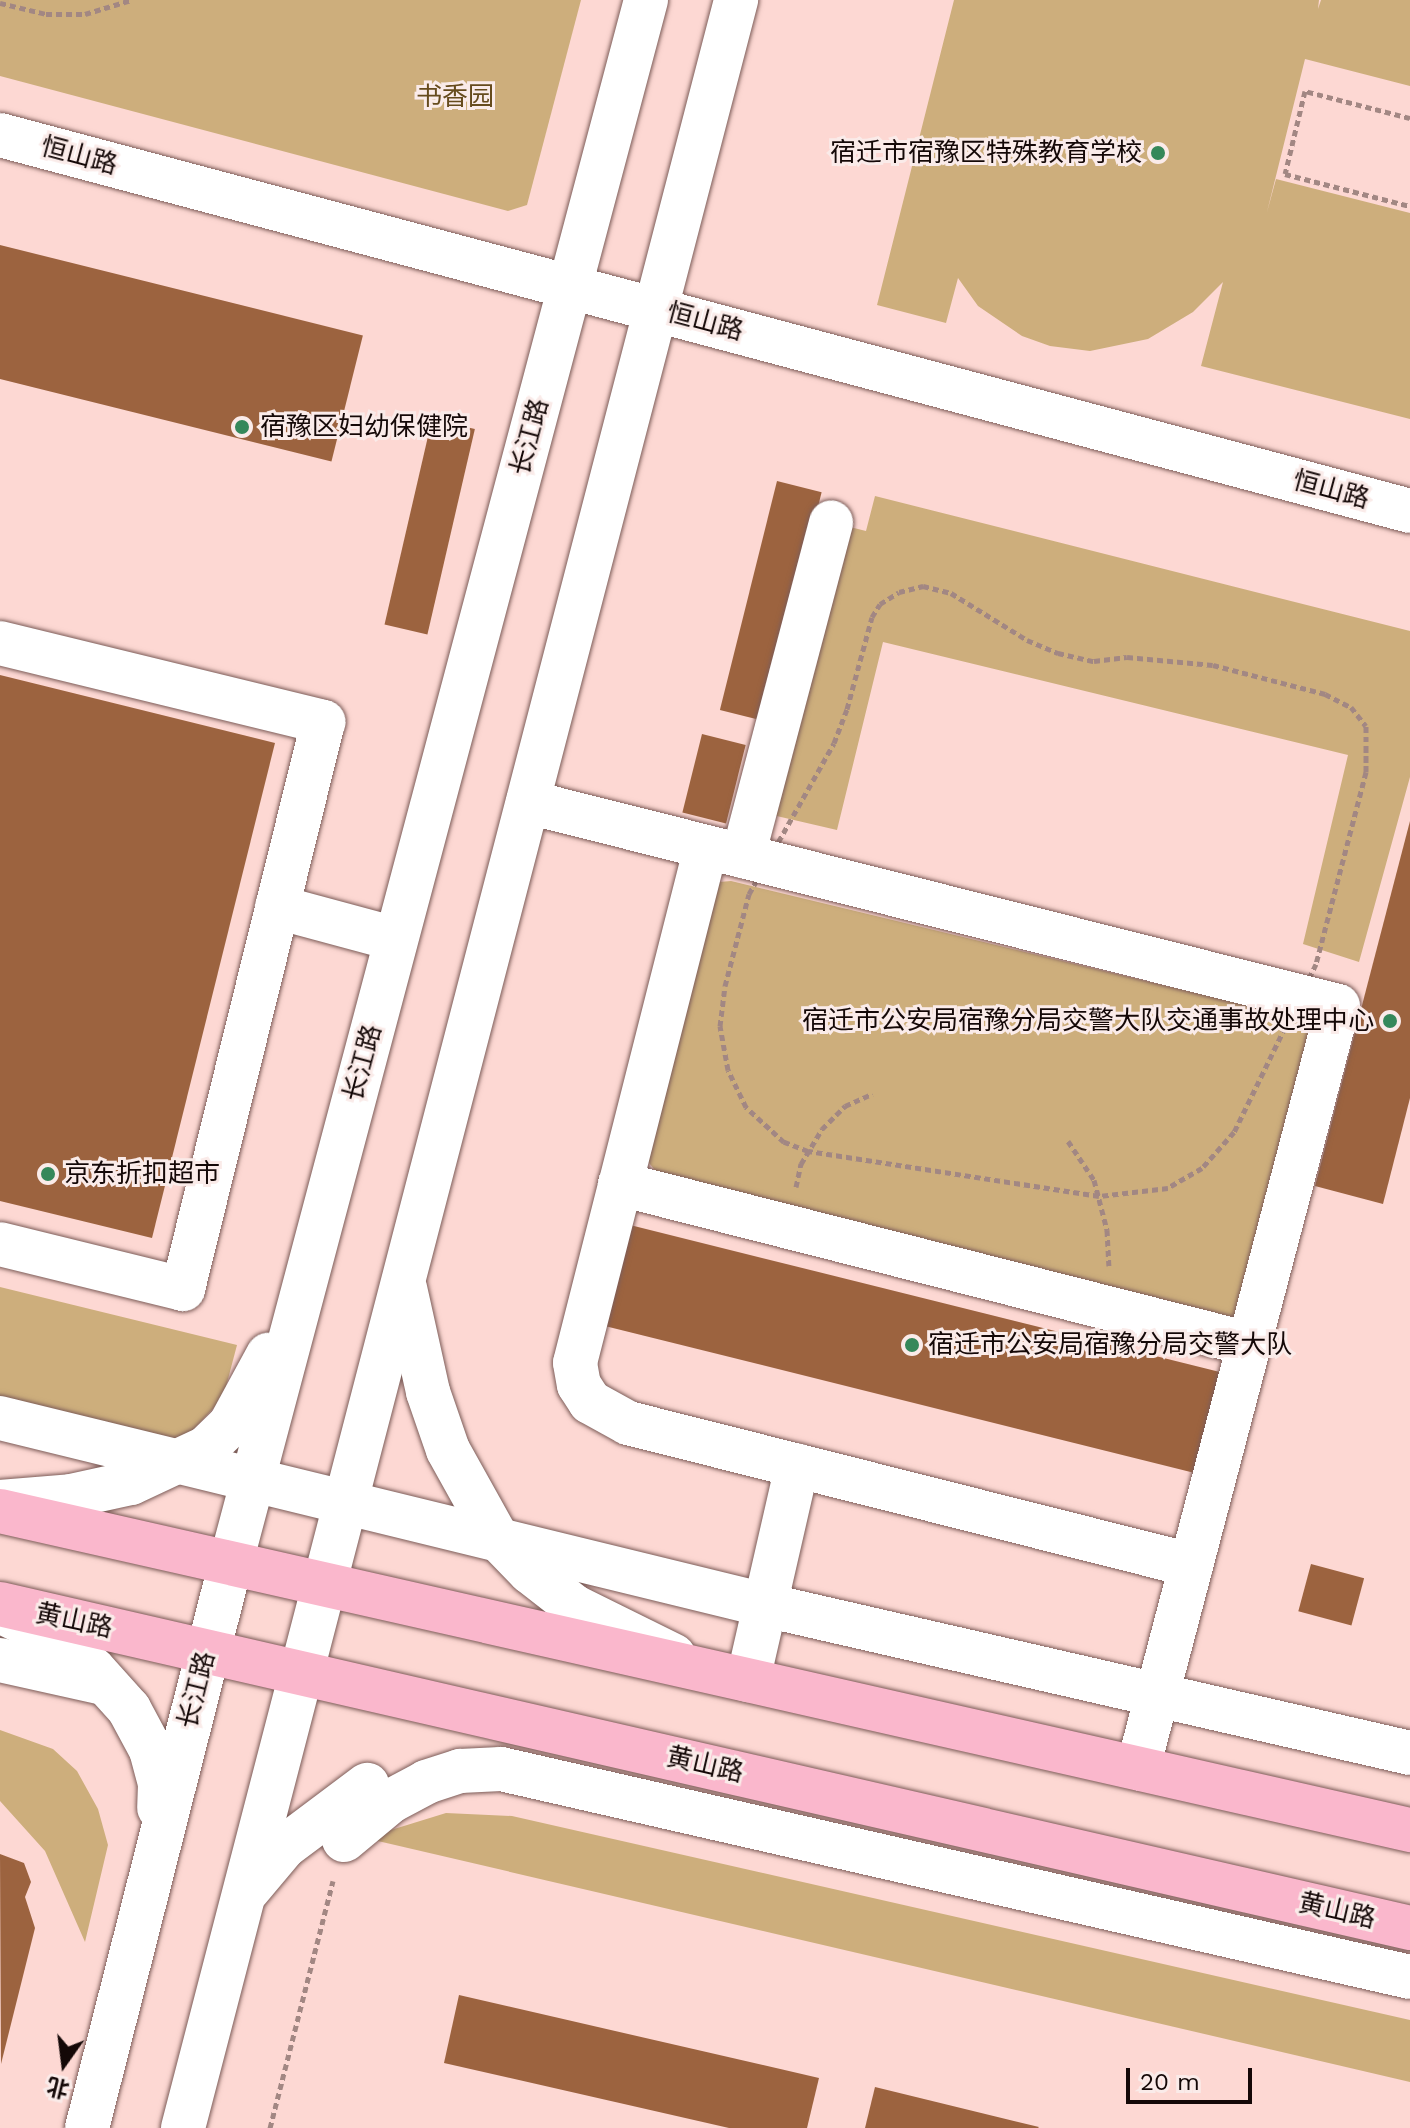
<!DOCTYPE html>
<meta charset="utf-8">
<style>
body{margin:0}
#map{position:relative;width:1410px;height:2128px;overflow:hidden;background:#fdd8d3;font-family:"Work Sans","Noto Sans SC",sans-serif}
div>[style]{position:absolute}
.green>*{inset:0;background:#cdae7c}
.building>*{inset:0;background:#9c633f;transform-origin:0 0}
.path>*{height:5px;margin-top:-2.5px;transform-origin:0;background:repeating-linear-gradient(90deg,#a28783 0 6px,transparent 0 10px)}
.roads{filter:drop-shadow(0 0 2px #7c5c58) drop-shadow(0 0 2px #7c5c58)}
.minor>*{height:44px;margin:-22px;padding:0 22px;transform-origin:22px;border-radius:22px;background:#fff}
.major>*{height:44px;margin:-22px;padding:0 22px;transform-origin:22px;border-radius:22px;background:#fab7cc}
.dots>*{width:22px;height:22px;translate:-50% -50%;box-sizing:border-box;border:4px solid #faebe9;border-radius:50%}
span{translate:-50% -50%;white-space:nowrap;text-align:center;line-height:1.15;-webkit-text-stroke:6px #faebe9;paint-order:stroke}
.park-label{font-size:26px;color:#664b1d}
.poi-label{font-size:26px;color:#140807}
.right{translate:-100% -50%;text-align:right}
.left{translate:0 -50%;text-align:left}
.street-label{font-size:26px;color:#140807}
.north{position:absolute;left:24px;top:2024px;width:80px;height:80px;-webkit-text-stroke:6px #faebe9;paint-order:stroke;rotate:194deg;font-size:22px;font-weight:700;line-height:32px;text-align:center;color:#140807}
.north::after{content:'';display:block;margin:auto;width:28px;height:36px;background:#140807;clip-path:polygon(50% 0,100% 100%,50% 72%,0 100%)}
.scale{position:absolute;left:1126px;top:2068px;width:126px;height:36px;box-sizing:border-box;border:4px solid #140807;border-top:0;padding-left:10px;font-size:24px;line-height:28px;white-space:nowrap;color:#140807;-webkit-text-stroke:6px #faebe9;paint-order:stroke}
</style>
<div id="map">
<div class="green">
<div style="clip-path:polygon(0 0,581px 0,527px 205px,508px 211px,0 76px)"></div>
<div style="clip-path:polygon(954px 0,1319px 0,1318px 9px,1321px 0,1410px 0,1410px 86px,1305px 59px,1267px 212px,1276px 179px,1410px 213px,1410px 419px,1201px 366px,1223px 282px,1193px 312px,1148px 339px,1090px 351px,1050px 346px,1022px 336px,978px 306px,958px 278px,946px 323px,877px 305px)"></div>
<div style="clip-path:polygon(875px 496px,1410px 631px,1410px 777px,1359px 962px,1303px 944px,1348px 755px,883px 642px,837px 830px,768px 814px,846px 526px,866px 531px)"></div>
<div style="clip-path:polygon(731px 881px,1303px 1019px,1313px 1025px,1236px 1318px,658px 1174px,645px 1158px,719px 882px)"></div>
<div style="clip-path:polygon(0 1287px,237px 1345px,223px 1398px,176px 1448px,0 1406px)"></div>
<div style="clip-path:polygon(0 1730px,53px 1749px,77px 1771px,98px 1809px,108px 1845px,85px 1942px,45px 1851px,0 1801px)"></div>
<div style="clip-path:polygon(446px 1813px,512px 1816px,1410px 2020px,1410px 2082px,365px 1838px)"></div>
</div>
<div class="building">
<div style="left:0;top:245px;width:374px;height:130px;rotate:14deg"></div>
<div style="left:432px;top:419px;width:44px;height:211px;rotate:13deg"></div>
<div style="left:777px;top:481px;width:46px;height:236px;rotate:14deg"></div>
<div style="clip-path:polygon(0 675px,275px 743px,152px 1238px,0 1201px)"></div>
<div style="left:702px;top:734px;width:45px;height:81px;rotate:14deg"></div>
<div style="clip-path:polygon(1410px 821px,1410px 1098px,1383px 1204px,1315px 1186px)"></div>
<div style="left:626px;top:1224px;width:612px;height:104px;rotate:14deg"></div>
<div style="left:1311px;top:1564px;width:55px;height:49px;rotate:15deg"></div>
<div style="clip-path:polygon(0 1854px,24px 1863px,31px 1882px,25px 1897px,35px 1928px,1px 2064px)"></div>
<div style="clip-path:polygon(459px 1995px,819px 2078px,807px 2128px,729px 2128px,444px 2063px)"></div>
<div style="clip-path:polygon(875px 2087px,1039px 2127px,1038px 2128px,865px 2128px)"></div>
</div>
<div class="path">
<div style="left:0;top:3px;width:47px;rotate:13.4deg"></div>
<div style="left:46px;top:14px;width:39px"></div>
<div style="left:85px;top:14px;width:48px;rotate:-16.9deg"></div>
<div style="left:1410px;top:118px;width:108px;rotate:-165.6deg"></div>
<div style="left:1305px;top:91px;width:85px;rotate:103.5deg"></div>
<div style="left:1285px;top:174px;width:129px;rotate:14.4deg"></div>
<div style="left:923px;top:586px;width:29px;rotate:14deg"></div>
<div style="left:951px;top:593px;width:89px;rotate:31.7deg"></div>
<div style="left:1027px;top:640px;width:34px;rotate:23deg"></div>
<div style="left:1058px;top:653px;width:37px;rotate:13deg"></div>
<div style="left:1094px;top:661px;width:33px;rotate:-7deg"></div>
<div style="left:1127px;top:657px;width:86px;rotate:5.3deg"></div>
<div style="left:1213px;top:665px;width:116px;rotate:14.5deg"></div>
<div style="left:1325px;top:694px;width:29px;rotate:27deg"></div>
<div style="left:1351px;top:707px;width:24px;rotate:52deg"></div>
<div style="left:1366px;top:726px;width:46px;rotate:90deg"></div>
<div style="left:1366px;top:772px;width:198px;rotate:104.6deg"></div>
<div style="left:1316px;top:964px;width:187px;rotate:116deg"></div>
<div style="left:1234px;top:1132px;width:48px;rotate:131.6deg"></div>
<div style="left:1202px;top:1168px;width:39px;rotate:150deg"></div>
<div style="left:1168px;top:1188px;width:69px;rotate:173.4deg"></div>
<div style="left:1099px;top:1196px;width:294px;rotate:-171.2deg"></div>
<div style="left:808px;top:1151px;width:26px;rotate:-159deg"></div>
<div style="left:784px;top:1142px;width:52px;rotate:-137.4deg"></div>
<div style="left:746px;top:1107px;width:41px;rotate:-115.9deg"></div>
<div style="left:728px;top:1070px;width:45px;rotate:-100.3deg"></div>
<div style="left:720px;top:1026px;width:40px;rotate:-82.9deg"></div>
<div style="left:725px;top:986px;width:95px;rotate:-75.4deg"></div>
<div style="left:749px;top:894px;width:173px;rotate:-60.6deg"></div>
<div style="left:834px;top:743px;width:36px;rotate:-69deg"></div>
<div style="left:847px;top:709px;width:95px;rotate:-74.8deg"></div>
<div style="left:872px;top:617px;width:15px;rotate:-58deg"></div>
<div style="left:880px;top:604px;width:22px;rotate:-32deg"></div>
<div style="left:899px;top:592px;width:25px;rotate:-14deg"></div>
<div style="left:1068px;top:1141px;width:47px;rotate:56.3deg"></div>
<div style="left:1094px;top:1180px;width:52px;rotate:75.4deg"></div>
<div style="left:1107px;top:1230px;width:36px;rotate:87deg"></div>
<div style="left:796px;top:1187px;width:24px;rotate:-78deg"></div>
<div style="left:801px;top:1164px;width:41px;rotate:-59deg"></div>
<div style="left:822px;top:1129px;width:33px;rotate:-45deg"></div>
<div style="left:845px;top:1106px;width:30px;rotate:-24deg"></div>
<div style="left:270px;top:2128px;width:255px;rotate:-75.7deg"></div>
</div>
<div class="roads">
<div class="minor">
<div style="left:0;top:135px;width:1459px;rotate:14.93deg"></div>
<div style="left:0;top:643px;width:333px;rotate:13.7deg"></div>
<div style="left:323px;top:722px;width:584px;rotate:103.87deg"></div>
<div style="left:183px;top:1289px;width:188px;rotate:-166.2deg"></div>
<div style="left:528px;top:802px;width:835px;rotate:14.14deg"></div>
<div style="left:1338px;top:1006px;width:788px;rotate:104.71deg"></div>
<div style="left:706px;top:847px;width:532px;rotate:104.25deg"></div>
<div style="left:575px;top:1363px;width:22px;rotate:80deg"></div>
<div style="left:579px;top:1385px;width:20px;rotate:57deg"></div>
<div style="left:590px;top:1402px;width:43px;rotate:28.9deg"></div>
<div style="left:628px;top:1423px;width:581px;rotate:14.16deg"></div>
<div style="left:743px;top:856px;width:345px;rotate:-75.2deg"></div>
<div style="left:277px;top:907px;width:123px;rotate:15.1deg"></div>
<div style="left:620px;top:1184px;width:649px;rotate:14.27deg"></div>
<div style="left:405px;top:1288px;width:107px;rotate:77.5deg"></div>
<div style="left:428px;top:1392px;width:61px;rotate:71deg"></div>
<div style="left:448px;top:1450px;width:101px;rotate:60.9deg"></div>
<div style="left:497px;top:1538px;width:47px;rotate:45.9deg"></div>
<div style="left:530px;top:1572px;width:57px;rotate:37.9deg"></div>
<div style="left:575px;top:1607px;width:110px;rotate:26.3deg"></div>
<div style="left:0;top:1418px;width:788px;rotate:13.74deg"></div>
<div style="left:765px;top:1605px;width:662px;rotate:12.92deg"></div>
<div style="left:0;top:1502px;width:71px;rotate:-4.8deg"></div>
<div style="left:71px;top:1496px;width:61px;rotate:-12.2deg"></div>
<div style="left:131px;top:1483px;width:83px;rotate:-25deg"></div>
<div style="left:206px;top:1448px;width:33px;rotate:-44deg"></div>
<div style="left:230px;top:1425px;width:80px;rotate:-61.5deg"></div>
<div style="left:2px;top:1612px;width:57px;rotate:26.1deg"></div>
<div style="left:53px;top:1637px;width:51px;rotate:38.7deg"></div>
<div style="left:93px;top:1669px;width:54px;rotate:48deg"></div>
<div style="left:129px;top:1709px;width:47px;rotate:61.8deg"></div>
<div style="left:151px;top:1750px;width:35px;rotate:75deg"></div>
<div style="left:160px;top:1784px;width:24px;rotate:92deg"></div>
<div style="left:0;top:1660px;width:106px;rotate:12.6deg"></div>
<div style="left:748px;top:1680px;width:220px;rotate:-77.1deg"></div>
<div style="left:344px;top:1840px;width:61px;rotate:-39.7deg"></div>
<div style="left:391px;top:1801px;width:40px;rotate:-28deg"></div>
<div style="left:426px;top:1782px;width:36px;rotate:-18deg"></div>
<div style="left:460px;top:1771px;width:41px;rotate:-2.8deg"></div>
<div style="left:501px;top:1769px;width:932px;rotate:12.89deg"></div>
<div style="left:248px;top:1890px;width:56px;rotate:-50.1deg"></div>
<div style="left:284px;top:1847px;width:104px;rotate:-36.8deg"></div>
<div style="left:87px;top:2128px;width:584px;rotate:-75.73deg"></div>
<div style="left:231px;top:1562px;width:1616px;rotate:-75.12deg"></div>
<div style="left:183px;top:2128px;width:2199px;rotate:-75.43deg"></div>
</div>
<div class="major">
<div style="left:0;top:1511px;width:1446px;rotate:12.75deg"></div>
<div style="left:0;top:1604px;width:1447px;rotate:12.94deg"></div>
</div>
</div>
<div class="dots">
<div style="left:1158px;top:153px;background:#35885a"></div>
<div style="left:242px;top:427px;background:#35885a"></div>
<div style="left:1390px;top:1021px;background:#35885a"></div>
<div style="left:48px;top:1174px;background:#35885a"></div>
<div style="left:912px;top:1345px;background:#35885a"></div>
</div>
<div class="park-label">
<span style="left:455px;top:97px">书香园</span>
</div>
<div class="poi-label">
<span class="right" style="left:1142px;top:153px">宿迁市宿豫区特殊教育学校</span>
<span class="left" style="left:260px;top:427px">宿豫区妇幼保健院</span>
<span class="right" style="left:1374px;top:1021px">宿迁市公安局宿豫分局交警大队交通事故处理中心</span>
<span class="left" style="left:64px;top:1174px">京东折扣超市</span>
<span class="left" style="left:928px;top:1345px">宿迁市公安局宿豫分局交警大队</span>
</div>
<div class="street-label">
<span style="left:79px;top:156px;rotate:15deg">恒山路</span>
<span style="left:705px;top:322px;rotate:15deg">恒山路</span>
<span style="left:530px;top:437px;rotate:-75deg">长江路</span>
<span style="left:1331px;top:490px;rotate:15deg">恒山路</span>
<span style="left:363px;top:1063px;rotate:-75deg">长江路</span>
<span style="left:74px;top:1621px;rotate:12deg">黄山路</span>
<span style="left:197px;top:1690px;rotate:-76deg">长江路</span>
<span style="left:705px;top:1765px;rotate:13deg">黄山路</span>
<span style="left:1337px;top:1911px;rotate:13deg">黄山路</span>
</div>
<div class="north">北</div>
<div class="scale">20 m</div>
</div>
